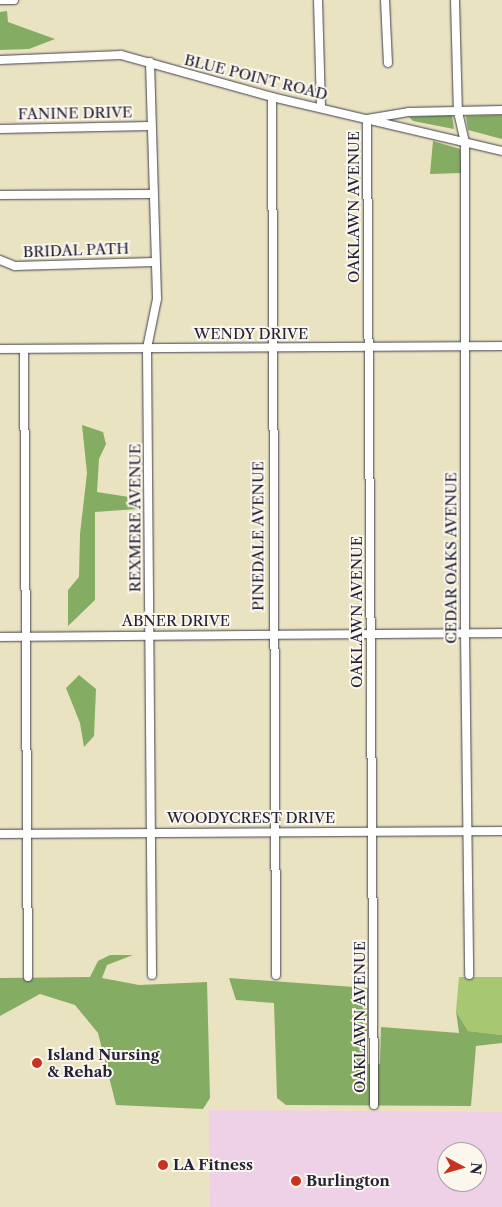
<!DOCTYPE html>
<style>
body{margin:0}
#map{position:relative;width:502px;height:1207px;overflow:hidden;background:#eae3c1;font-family:"Libre Caslon Text",serif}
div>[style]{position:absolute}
.built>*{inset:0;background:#eed0e7}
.green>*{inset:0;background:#a7c871}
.forest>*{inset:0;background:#85ac63}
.roads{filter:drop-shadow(0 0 1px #403f4f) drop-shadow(0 0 1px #403f4f)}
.minor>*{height:8px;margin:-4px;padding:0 4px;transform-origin:4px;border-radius:4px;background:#fff}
.dots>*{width:14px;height:14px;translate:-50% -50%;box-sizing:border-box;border:2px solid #fbf7ec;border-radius:50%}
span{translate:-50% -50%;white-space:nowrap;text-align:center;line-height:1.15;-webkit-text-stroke:4px #fbf7ec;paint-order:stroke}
.street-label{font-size:15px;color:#22223b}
.poi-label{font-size:15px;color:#22223b;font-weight:700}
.left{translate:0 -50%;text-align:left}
.north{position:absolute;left:437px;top:1142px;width:50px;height:50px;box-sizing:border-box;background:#fbf7ec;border:1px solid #a4a2a5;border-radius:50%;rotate:96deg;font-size:14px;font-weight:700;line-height:20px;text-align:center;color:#22223b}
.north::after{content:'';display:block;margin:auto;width:18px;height:22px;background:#c8321e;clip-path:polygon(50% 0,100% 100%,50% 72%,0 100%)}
</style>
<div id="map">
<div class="built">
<div style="clip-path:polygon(evenodd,209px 1110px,502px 1112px,502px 1207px,210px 1207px,209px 1110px,447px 1152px,477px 1152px,477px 1182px,447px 1182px,447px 1152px)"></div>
</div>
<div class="green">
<div style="clip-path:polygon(459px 977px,502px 977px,502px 1035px,468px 1031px,456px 1011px)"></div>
</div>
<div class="forest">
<div style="clip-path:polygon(7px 11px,8px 22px,55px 39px,29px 49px,0 50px,0 12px)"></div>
<div style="clip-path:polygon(452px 115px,454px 129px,413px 121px,409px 117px)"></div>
<div style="clip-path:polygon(502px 115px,502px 139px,468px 130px,466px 116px)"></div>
<div style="clip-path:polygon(433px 141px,460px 149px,461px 173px,430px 174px)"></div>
<div style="clip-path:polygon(82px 425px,103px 432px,106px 444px,99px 459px,97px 492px,129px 497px,137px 509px,95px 512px,95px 600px,68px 626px,68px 590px,79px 577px,80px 534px,87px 473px)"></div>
<div style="clip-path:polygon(79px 675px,96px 689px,94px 736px,84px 747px,80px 723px,66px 688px)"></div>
<div style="clip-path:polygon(110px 955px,133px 955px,107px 965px,102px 978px,139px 985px,207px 982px,210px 1098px,203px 1109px,116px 1105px,98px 1033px,75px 1005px,40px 994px,0 1016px,0 978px,90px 977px,98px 961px)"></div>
<div style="clip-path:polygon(229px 978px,368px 988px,368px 1064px,380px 1064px,381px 1027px,459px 1033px,456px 1011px,468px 1031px,502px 1035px,502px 1043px,476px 1046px,471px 1106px,286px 1105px,277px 1098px,274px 1003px,236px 1000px)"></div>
</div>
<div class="roads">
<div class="minor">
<div style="left:0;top:0;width:14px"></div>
<div style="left:318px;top:0;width:108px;rotate:88.4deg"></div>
<div style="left:385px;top:0;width:63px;rotate:87.3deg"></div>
<div style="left:455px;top:0;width:112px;rotate:88.5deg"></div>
<div style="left:458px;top:112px;width:31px;rotate:77deg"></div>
<div style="left:465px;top:142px;width:491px;rotate:90deg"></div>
<div style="left:465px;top:633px;width:342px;rotate:89.3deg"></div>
<div style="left:0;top:60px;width:121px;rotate:-2.4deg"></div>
<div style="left:121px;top:55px;width:157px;rotate:15.5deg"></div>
<div style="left:272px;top:97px;width:236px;rotate:13.2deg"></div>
<div style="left:150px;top:62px;width:237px;rotate:88.3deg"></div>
<div style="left:157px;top:299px;width:50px;rotate:101.5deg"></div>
<div style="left:147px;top:348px;width:627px;rotate:89.54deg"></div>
<div style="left:272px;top:97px;width:878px;rotate:89.74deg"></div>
<div style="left:0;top:129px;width:151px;rotate:-1.1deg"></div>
<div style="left:0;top:195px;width:151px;rotate:-0.4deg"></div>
<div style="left:0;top:260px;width:16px;rotate:22deg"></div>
<div style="left:15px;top:266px;width:140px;rotate:-1.6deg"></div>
<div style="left:0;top:349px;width:502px;rotate:-0.34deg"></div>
<div style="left:24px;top:349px;width:628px;rotate:89.64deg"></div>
<div style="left:0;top:637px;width:502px;rotate:-0.46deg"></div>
<div style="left:0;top:834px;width:502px;rotate:-0.34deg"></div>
<div style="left:374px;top:1105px;width:986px;rotate:-90.41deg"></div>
<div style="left:367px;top:119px;width:43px;rotate:-9.5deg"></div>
<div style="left:409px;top:112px;width:93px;rotate:-1.2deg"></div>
</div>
</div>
<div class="dots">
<div style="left:37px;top:1063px;background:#c8321e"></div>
<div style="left:163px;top:1165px;background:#c8321e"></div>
<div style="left:296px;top:1181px;background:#c8321e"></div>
</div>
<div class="street-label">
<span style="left:256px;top:77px;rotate:14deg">BLUE POINT ROAD</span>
<span style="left:75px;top:113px;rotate:-1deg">FANINE DRIVE</span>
<span style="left:354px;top:207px;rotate:-90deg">OAKLAWN AVENUE</span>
<span style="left:76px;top:250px;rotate:-2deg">BRIDAL PATH</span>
<span style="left:251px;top:334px">WENDY DRIVE</span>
<span style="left:135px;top:518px;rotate:-90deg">REXMERE AVENUE</span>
<span style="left:258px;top:536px;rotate:-90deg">PINEDALE AVENUE</span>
<span style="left:451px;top:558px;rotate:-90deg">CEDAR OAKS AVENUE</span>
<span style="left:357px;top:612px;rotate:-90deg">OAKLAWN AVENUE</span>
<span style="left:176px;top:621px">ABNER DRIVE</span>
<span style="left:251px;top:818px">WOODYCREST DRIVE</span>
<span style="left:360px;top:1017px;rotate:-90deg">OAKLAWN AVENUE</span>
</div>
<div class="poi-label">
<span class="left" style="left:47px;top:1063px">Island Nursing<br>&amp; Rehab</span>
<span class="left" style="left:173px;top:1165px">LA Fitness</span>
<span class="left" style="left:306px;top:1181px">Burlington</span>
</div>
<div class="north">N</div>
</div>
